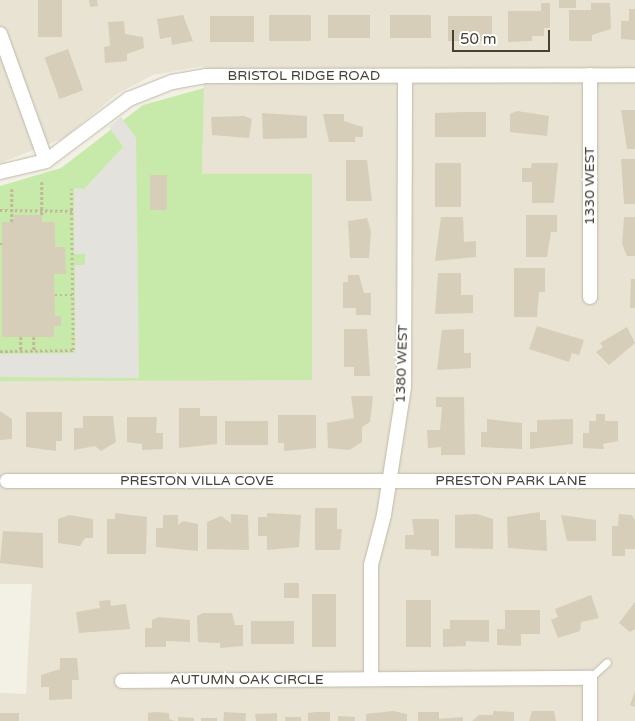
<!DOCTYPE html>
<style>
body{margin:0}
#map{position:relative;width:635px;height:721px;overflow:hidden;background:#f3f0e5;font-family:"Varela Round",sans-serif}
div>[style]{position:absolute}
.residential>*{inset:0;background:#e8e3d2}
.green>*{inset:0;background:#c7eaab}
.parking>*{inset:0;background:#e4e2dd}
.building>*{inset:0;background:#d6ceb9;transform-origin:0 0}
.path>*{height:2.5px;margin-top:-1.25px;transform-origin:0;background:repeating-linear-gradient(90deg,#c2b797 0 2.5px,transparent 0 5px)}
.roads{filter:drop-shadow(0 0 1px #bfb9a7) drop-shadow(0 0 1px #bfb9a7)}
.lane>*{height:7px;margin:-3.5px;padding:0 3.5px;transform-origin:3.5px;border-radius:3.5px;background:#fff}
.street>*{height:14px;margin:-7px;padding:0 7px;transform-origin:7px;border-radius:7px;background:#fff}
span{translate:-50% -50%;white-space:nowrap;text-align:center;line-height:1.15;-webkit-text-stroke:4px #fff;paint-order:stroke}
.street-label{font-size:14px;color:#464134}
.scale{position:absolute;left:452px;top:30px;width:98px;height:22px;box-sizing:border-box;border:2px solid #464134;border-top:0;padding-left:6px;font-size:15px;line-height:18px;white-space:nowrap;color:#464134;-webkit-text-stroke:4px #fff;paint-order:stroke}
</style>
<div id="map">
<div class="residential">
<div style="clip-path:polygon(0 0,635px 0,635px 721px,0 721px,0 693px,26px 694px,32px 584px,0 584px,0 379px,312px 174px,202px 174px,204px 66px,153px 75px,117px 94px,64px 138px,0 163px)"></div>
</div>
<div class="green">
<div style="clip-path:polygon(204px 88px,202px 174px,312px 174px,312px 380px,0 381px,0 186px,61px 168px,143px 105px)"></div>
</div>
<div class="parking">
<div style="clip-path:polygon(121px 117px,136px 138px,139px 378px,0 377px,0 354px,75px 353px,75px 265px,85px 265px,85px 254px,74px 254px,74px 188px,84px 189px,123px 147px,109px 127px)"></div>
</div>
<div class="building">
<div style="left:38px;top:0;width:24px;height:37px"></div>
<div style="clip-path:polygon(89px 0,97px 0,98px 6px,90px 7px)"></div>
<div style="left:559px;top:0;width:17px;height:8px"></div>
<div style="clip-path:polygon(541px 3px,550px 3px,550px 28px,544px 28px,544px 36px,532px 36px,532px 41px,508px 42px,508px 11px,541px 11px)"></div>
<div style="clip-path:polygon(591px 3px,610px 3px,611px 29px,592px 35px,592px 41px,569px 41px,569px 10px,591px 10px)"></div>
<div style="clip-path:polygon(629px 9px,635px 9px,635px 40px,621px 39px,621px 21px,629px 21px)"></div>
<div style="clip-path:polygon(183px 15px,193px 41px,172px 45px,171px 37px,160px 39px,157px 19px)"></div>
<div style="left:269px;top:15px;width:42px;height:26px"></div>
<div style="left:370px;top:15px;width:23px;height:42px;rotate:90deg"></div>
<div style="left:431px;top:15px;width:23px;height:41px;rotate:90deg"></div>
<div style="left:210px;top:16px;width:44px;height:26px"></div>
<div style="left:448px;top:16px;width:44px;height:25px"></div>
<div style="clip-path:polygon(124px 21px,125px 34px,143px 37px,144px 48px,127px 54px,127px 61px,105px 63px,104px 47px,110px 46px,108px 22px)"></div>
<div style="left:68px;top:49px;width:44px;height:25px;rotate:70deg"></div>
<div style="clip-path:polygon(621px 110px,635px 110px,635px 149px,627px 149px)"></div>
<div style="clip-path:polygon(517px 111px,549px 116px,547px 136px,510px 132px,510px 114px)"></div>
<div style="clip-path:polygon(464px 112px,486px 112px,486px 137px,435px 137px,435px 113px)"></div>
<div style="clip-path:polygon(262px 113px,307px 116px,307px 138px,263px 139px)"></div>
<div style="clip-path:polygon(323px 114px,344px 114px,344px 121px,363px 127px,363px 137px,355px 137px,355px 142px,329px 142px)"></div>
<div style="clip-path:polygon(244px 116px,252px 119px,249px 138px,212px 135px,211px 117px)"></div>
<div style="clip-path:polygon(621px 159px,635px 159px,635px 204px,624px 204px)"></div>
<div style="clip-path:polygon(346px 160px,367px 160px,372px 201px,346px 201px)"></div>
<div style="left:435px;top:163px;width:26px;height:44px"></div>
<div style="clip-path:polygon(532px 163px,558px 163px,554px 203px,532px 203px,532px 182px,522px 182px,522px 168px,531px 168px)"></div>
<div style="left:150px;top:175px;width:17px;height:35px"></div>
<div style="clip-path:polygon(14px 215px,42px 215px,42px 222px,55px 222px,55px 247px,65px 247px,66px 274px,54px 274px,55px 316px,61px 316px,61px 326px,54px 326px,54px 337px,2px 337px,2px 222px,14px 222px)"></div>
<div style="clip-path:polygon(526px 215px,557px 215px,557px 232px,551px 232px,547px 257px,526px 257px)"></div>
<div style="clip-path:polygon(441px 217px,463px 217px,464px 242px,476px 241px,476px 257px,435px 261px)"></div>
<div style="clip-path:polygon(624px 217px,635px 217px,635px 256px,627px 256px,622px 244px)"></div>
<div style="clip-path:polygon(367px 218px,371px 231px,369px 258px,350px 258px,348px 221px)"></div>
<div style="clip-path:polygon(514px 268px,545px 268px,545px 292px,539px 292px,537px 317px,514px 317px)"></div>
<div style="clip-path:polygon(438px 273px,461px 273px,461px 295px,473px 295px,473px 313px,435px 314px)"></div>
<div style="clip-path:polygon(348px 275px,359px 275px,364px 293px,371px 293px,371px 315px,356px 315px,356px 308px,343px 308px,343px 282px,348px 282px)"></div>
<div style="clip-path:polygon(631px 279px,635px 279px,635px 308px,630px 308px)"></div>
<div style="clip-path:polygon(537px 326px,584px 340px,579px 355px,572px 353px,569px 362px,529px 349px)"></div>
<div style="clip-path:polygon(627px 327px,635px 343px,609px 365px,596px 352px,603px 347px,600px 343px)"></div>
<div style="clip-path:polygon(344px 329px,367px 329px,370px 376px,354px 376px,354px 367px,344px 367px)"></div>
<div style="clip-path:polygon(464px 329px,464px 353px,471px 353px,471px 368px,437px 370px,442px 330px)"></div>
<div style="clip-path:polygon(351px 396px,373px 396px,370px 422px,362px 427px,362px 442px,349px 450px,328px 448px,327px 423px,354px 418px)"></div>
<div style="clip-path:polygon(436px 397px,464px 397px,465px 455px,441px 455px,441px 447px,428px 448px,427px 430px,440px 430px,442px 407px,436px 407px)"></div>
<div style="clip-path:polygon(179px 408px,200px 408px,200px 416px,217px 416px,217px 444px,179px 448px)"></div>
<div style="clip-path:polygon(0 411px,12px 419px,12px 439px,0 440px)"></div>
<div style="clip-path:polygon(26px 412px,62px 412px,62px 441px,56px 441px,56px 451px,26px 447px)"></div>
<div style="clip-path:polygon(596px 414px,605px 414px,605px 421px,618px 421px,618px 441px,603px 444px,604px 449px,583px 448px,583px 433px,589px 433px,589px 421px,596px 421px)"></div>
<div style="clip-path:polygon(278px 415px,316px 415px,316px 448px,284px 451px,284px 443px,278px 443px)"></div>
<div style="clip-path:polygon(83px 416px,113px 416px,116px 442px,101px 451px,95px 446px,74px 450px,74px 428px,83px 428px)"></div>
<div style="clip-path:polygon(127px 417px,157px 417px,156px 433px,163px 433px,163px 449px,142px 450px,142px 444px,127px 442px)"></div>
<div style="clip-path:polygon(487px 419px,522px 423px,522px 449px,481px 447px,481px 432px,487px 432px)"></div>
<div style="clip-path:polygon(573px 419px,573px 444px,530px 449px,530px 432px,537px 432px,537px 420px)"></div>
<div style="left:268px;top:421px;width:24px;height:43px;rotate:90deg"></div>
<div style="clip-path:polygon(315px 508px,337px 508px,337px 529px,342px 529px,340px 550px,315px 550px)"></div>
<div style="clip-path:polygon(540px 512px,540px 520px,546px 520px,547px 551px,508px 548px,507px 517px)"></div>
<div style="clip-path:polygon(115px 513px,147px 517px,146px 554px,107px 554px,107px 519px,115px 519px)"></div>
<div style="clip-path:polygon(267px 513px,301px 515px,299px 547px,267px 550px,267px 536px,258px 536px,258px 517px,267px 517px)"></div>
<div style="clip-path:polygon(231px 514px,248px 515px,249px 550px,207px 549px,207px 522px,221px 516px,231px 523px)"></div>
<div style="clip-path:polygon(477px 514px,493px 519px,493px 549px,455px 548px,455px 515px)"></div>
<div style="clip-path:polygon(619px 514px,632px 515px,635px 520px,635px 549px,625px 549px,625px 556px,612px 556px,612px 526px,618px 526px)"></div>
<div style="clip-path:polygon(69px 515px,93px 519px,93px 538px,85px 538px,80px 546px,58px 543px,58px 519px)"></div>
<div style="clip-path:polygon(163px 515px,178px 515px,178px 525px,183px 521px,198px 524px,198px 551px,156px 547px,156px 528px,163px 528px)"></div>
<div style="clip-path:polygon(561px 515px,596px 520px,596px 541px,567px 541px)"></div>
<div style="clip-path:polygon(412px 519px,439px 519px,439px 556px,431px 556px,431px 550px,405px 549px,405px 535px,414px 535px)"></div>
<div style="clip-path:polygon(3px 531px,43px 533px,43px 568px,0 563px)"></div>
<div style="left:284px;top:583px;width:15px;height:15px"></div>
<div style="left:312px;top:594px;width:24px;height:53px"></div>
<div style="clip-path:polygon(591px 595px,599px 618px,581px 622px,580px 631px,558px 638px,551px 620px,558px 617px,555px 609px)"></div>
<div style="clip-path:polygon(110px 600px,111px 606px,126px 604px,130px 629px,79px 633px,76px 612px,100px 608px,99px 601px)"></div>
<div style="left:406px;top:600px;width:25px;height:47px"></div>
<div style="clip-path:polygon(635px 602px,635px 629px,630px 632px,619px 623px)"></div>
<div style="clip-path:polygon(505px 610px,540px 610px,540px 634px,521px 634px,521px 646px,497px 645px,497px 629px,505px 629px)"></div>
<div style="clip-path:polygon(203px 613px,232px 613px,235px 625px,243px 625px,243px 646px,220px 648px,220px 643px,198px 642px,197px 616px)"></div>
<div style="clip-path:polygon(159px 617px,190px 620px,190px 642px,166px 641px,166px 647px,145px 647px,145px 628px,152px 628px,152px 620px)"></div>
<div style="clip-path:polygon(450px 620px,489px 620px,489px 642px,466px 641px,466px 646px,443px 647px,443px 629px,450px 629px)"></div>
<div style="left:251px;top:621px;width:43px;height:23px"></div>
<div style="clip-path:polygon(60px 658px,77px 658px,79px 680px,72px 680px,72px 699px,49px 700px,49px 687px,41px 687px,41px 675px,60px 669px)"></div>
<div style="clip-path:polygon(635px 691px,635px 707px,630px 705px)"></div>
<div style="clip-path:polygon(393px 711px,407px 714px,407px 721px,366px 721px,366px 714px)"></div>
<div style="clip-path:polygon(493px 711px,514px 712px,514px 721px,472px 721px,479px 715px,493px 715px)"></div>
<div style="clip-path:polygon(532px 711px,554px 711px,556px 721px,529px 721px)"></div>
<div style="clip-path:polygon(155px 712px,169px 713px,169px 719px,175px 721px,148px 721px,148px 713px)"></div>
<div style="left:224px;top:712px;width:22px;height:9px;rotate:3deg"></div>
<div style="clip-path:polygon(316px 712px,330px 712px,330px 721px,308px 721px,308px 713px)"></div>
<div style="clip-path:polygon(418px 712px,439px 712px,439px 719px,463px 717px,463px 721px,418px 721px)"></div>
<div style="left:0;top:713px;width:19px;height:8px"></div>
<div style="clip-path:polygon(277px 713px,277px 721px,256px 721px,255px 714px)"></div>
<div style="clip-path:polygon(338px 716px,355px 717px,355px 721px,338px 721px)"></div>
<div style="clip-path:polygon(178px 717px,194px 718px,194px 721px,178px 721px)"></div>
<div style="left:285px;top:717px;width:16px;height:4px"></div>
<div style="left:201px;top:718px;width:16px;height:3px"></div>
</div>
<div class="path">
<div style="left:42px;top:182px;width:33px;rotate:90deg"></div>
<div style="left:12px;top:189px;width:33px;rotate:90deg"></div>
<div style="left:0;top:210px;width:74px;rotate:0.8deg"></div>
<div style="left:0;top:244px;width:2px"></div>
<div style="left:55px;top:295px;width:17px"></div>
<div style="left:21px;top:337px;width:13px;rotate:90deg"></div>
<div style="left:34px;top:337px;width:13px;rotate:90deg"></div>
<div style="left:0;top:351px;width:73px;rotate:-0.8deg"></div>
<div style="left:73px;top:350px;width:161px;rotate:-90.7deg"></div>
</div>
<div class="roads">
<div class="lane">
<div style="left:590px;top:678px;width:23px;rotate:-43deg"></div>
</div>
<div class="street">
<div style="left:0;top:34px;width:135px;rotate:70.1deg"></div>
<div style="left:590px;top:75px;width:222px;rotate:90deg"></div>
<div style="left:0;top:172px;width:47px;rotate:-13.4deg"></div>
<div style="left:46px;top:161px;width:104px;rotate:-36.8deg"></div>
<div style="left:129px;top:99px;width:46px;rotate:-21.6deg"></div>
<div style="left:172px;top:82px;width:35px;rotate:-10deg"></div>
<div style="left:206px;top:76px;width:429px;rotate:-0.1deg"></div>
<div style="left:7px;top:481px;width:628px"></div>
<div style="left:371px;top:679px;width:114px;rotate:-90deg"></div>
<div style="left:371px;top:565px;width:52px;rotate:-75.4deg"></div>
<div style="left:384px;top:515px;width:130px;rotate:-81.1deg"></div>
<div style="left:404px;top:387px;width:311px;rotate:-89.8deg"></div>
<div style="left:122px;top:681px;width:468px;rotate:-0.4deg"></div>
<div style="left:590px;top:678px;width:43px;rotate:90deg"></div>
</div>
</div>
<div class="street-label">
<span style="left:304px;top:76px">BRISTOL RIDGE ROAD</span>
<span style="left:590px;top:186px;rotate:-90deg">1330 WEST</span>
<span style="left:402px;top:364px;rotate:-88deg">1380 WEST</span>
<span style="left:197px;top:481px">PRESTON VILLA COVE</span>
<span style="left:511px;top:481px">PRESTON PARK LANE</span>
<span style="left:247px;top:680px">AUTUMN OAK CIRCLE</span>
</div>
<div class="scale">50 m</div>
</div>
